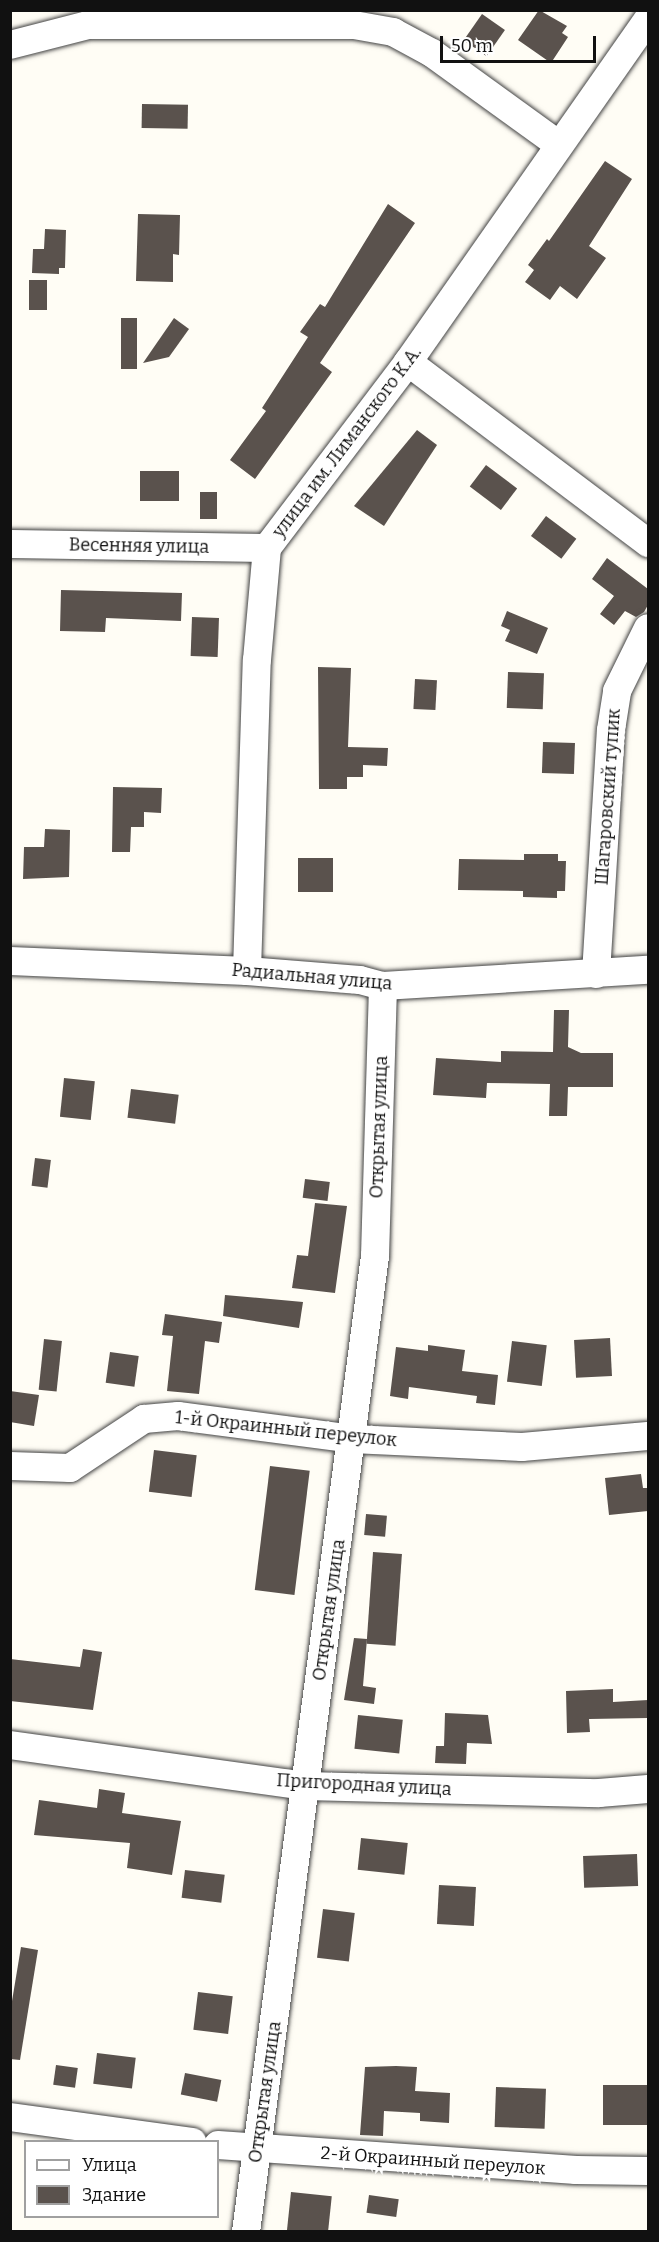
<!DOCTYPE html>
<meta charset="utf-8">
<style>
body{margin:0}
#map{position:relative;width:659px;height:2242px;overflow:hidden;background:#fffdf5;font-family:Bitter,serif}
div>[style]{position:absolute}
.building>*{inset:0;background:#5a524d;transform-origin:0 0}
.roads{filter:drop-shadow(0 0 2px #444) drop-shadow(0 0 2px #444)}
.minor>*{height:28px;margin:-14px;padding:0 14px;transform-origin:14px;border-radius:14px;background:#fff}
span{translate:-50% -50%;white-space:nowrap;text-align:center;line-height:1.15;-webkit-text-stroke:6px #fff;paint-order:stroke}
.street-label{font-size:18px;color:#111}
.frame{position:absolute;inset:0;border:12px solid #111;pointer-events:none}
.legend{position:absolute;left:24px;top:2140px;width:195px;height:78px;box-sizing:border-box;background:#fff;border:2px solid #a0a0a0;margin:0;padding:8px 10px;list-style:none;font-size:18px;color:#111}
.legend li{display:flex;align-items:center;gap:12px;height:30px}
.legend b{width:30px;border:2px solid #a0a0a0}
.scale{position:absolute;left:440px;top:36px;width:156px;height:27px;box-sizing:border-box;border:3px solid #111;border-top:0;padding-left:8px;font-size:18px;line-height:21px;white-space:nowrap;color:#111;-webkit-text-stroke:4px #fff;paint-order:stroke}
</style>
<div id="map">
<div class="building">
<div style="clip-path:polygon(539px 10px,567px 26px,562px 33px,568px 37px,551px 63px,518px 40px)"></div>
<div style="left:482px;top:14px;width:28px;height:32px;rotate:35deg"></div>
<div style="left:142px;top:104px;width:46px;height:24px;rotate:1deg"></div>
<div style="clip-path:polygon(605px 161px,632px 179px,589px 246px,606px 258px,577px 299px,560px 286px,550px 300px,525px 282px,534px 270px,528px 265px,547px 239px,549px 241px)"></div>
<div style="clip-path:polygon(388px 204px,415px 223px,320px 363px,332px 372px,255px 479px,230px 460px,266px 411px,262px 408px,308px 337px,300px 332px,320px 304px,325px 307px)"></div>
<div style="clip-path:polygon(138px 214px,180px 215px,179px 255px,173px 254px,173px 282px,136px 281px)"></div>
<div style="clip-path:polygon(45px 229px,66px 230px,65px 268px,59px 268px,59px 274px,32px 273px,33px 249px,44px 249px)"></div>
<div style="left:29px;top:280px;width:18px;height:30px"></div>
<div style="left:121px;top:318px;width:16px;height:51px"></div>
<div style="clip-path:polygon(174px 318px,189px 329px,169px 357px,143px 363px)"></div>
<div style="clip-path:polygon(417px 430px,437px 445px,384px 526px,354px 506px)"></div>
<div style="left:486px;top:465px;width:39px;height:27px;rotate:37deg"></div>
<div style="left:140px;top:471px;width:39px;height:30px"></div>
<div style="left:200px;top:492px;width:17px;height:27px"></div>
<div style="left:546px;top:516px;width:38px;height:25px;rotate:37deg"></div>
<div style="clip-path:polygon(607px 558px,648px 589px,648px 605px,644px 612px,636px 617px,625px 611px,614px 625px,600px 614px,614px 596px,592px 579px)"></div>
<div style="clip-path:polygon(61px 590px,182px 593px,181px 621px,106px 618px,105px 632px,60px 631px)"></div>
<div style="clip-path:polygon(507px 611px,548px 628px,537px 654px,505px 641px,510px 630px,501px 626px)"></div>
<div style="left:192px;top:617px;width:27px;height:39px;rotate:2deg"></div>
<div style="clip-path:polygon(318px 667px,351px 668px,348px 747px,388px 748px,387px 766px,363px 765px,363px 777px,347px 777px,347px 789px,319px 789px)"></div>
<div style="left:508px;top:672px;width:36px;height:36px;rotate:2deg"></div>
<div style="left:415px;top:679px;width:22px;height:30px;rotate:3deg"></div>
<div style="left:543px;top:742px;width:32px;height:31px;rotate:2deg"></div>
<div style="clip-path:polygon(113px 787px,162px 788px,161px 813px,144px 812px,144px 827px,131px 827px,130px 852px,112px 852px)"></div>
<div style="clip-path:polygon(45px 829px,70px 830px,69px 877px,23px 879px,24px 847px,44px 847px)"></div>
<div style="clip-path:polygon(524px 854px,558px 854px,558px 861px,566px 861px,565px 891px,557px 891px,557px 898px,523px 897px,523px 891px,458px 890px,459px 859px,524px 860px)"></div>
<div style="left:298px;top:858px;width:35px;height:34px"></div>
<div style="clip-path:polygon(554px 1010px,569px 1010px,568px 1047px,581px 1053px,613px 1053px,613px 1087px,568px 1087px,567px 1116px,549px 1116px,550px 1084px,487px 1083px,486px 1098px,433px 1095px,436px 1058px,501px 1062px,501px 1051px,553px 1052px)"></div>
<div style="left:64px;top:1078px;width:31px;height:39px;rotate:6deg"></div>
<div style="left:131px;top:1089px;width:48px;height:29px;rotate:7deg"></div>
<div style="left:35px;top:1158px;width:16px;height:28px;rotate:7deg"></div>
<div style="left:305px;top:1179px;width:25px;height:19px;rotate:7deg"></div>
<div style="clip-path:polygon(315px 1203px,347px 1206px,335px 1293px,292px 1288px,297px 1255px,308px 1256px)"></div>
<div style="clip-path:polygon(225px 1295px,303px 1302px,299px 1328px,223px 1316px)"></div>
<div style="clip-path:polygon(165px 1314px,222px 1322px,219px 1343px,205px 1341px,199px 1394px,167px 1391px,173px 1336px,162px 1335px)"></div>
<div style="left:610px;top:1338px;width:38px;height:36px;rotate:87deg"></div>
<div style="left:44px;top:1339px;width:18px;height:51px;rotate:6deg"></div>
<div style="left:512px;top:1341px;width:35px;height:41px;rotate:7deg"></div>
<div style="clip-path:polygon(428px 1345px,465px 1350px,462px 1371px,498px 1375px,495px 1405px,476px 1403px,477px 1396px,409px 1387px,408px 1399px,390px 1396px,396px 1347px,428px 1351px)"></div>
<div style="left:110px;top:1352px;width:29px;height:31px;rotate:8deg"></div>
<div style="clip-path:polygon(10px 1391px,39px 1395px,34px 1426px,10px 1422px)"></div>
<div style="left:154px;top:1450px;width:43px;height:42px;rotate:7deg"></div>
<div style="left:270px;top:1466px;width:40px;height:125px;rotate:7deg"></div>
<div style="clip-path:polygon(641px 1474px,643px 1488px,648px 1488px,648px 1511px,609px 1515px,605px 1478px)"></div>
<div style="left:366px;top:1514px;width:21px;height:21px;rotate:5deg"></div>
<div style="left:373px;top:1552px;width:29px;height:92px;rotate:4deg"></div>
<div style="clip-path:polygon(354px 1638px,367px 1639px,363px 1686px,376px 1688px,374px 1704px,344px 1700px)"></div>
<div style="clip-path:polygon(83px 1649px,102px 1652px,93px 1710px,10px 1701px,10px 1659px,80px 1667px)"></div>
<div style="clip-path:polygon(613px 1689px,613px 1702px,648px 1700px,648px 1718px,589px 1719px,590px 1732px,567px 1733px,566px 1691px)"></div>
<div style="clip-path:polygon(445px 1713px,488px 1715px,492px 1744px,467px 1743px,466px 1764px,435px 1763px,436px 1746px,444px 1746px)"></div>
<div style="left:358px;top:1715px;width:45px;height:34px;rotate:6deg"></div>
<div style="clip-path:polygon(99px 1789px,125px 1793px,122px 1813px,181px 1821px,172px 1875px,127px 1868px,130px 1843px,34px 1835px,39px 1800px,97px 1808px)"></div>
<div style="left:361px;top:1838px;width:47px;height:32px;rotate:6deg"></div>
<div style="left:637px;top:1854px;width:32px;height:54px;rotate:88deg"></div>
<div style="left:185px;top:1870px;width:40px;height:28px;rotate:7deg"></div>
<div style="left:439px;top:1885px;width:37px;height:39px;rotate:3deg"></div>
<div style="left:323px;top:1909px;width:32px;height:49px;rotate:7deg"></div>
<div style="clip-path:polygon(21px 1947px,38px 1950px,20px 2060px,10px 2059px,10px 2013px)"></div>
<div style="left:198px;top:1992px;width:35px;height:38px;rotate:7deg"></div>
<div style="left:97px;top:2053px;width:39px;height:31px;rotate:7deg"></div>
<div style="left:56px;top:2065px;width:22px;height:20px;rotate:8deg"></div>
<div style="clip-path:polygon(396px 2066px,417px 2067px,415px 2091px,450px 2093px,449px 2123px,420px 2121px,420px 2113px,384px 2111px,383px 2136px,360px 2135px,365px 2067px)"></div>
<div style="left:185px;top:2073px;width:37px;height:22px;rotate:11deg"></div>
<div style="left:648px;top:2085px;width:40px;height:45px;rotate:90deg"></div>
<div style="left:496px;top:2087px;width:50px;height:40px;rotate:2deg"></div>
<div style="left:291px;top:2192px;width:41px;height:40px;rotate:6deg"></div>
<div style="left:369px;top:2195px;width:30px;height:18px;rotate:8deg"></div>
</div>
<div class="roads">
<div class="minor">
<div style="left:10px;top:45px;width:81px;rotate:-14.4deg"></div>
<div style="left:88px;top:25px;width:266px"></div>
<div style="left:354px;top:25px;width:40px;rotate:10deg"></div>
<div style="left:393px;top:32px;width:44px;rotate:28.3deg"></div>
<div style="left:432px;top:53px;width:157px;rotate:35.9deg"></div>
<div style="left:408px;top:362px;width:301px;rotate:37deg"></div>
<div style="left:10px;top:544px;width:257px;rotate:0.9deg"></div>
<div style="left:10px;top:961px;width:237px;rotate:2.4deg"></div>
<div style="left:247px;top:971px;width:113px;rotate:4.6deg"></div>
<div style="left:360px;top:980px;width:24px;rotate:15deg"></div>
<div style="left:383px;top:986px;width:265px;rotate:-3.5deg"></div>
<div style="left:247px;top:971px;width:311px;rotate:-88.2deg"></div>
<div style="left:257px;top:660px;width:112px;rotate:-84.9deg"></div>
<div style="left:267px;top:548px;width:233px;rotate:-52.8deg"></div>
<div style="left:408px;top:362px;width:419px;rotate:-55deg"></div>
<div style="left:596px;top:974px;width:244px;rotate:-86.5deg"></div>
<div style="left:611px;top:730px;width:39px;rotate:-81deg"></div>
<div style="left:617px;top:691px;width:70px;rotate:-63.8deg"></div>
<div style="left:10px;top:1466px;width:60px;rotate:1.9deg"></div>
<div style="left:70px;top:1468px;width:89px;rotate:-33.5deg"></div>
<div style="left:144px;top:1419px;width:34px;rotate:-5deg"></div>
<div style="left:178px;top:1416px;width:176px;rotate:7.5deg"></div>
<div style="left:352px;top:1439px;width:170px;rotate:2.7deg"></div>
<div style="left:522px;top:1447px;width:126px;rotate:-5deg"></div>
<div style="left:10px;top:1745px;width:298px;rotate:7.9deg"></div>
<div style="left:305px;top:1786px;width:294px;rotate:1.4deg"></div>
<div style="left:599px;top:1793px;width:49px;rotate:-4.7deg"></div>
<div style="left:10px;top:2117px;width:184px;rotate:7.8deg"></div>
<div style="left:218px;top:2145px;width:359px;rotate:4deg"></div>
<div style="left:576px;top:2170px;width:72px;rotate:0.8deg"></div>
<div style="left:246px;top:2232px;width:984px;rotate:-82.47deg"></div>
<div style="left:375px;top:1256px;width:270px;rotate:-88.3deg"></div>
</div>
</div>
<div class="street-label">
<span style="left:347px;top:442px;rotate:-53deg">улица им. Лиманского К.А.</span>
<span style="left:139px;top:546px;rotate:1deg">Весенняя улица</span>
<span style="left:608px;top:797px;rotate:-86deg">Шагаровский тупик</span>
<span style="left:312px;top:977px;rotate:5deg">Радиальная улица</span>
<span style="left:379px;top:1127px;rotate:-88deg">Открытая улица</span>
<span style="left:286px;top:1429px;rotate:6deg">1-й Окраинный переулок</span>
<span style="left:329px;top:1610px;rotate:-82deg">Открытая улица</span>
<span style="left:364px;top:1785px;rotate:3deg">Пригородная улица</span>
<span style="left:265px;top:2092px;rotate:-82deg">Открытая улица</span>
<span style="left:433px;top:2161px;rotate:4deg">2-й Окраинный переулок</span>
</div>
<div class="frame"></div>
<ul class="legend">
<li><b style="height:8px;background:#fff"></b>Улица</li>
<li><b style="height:16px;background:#5a524d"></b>Здание</li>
</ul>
<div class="scale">50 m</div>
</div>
